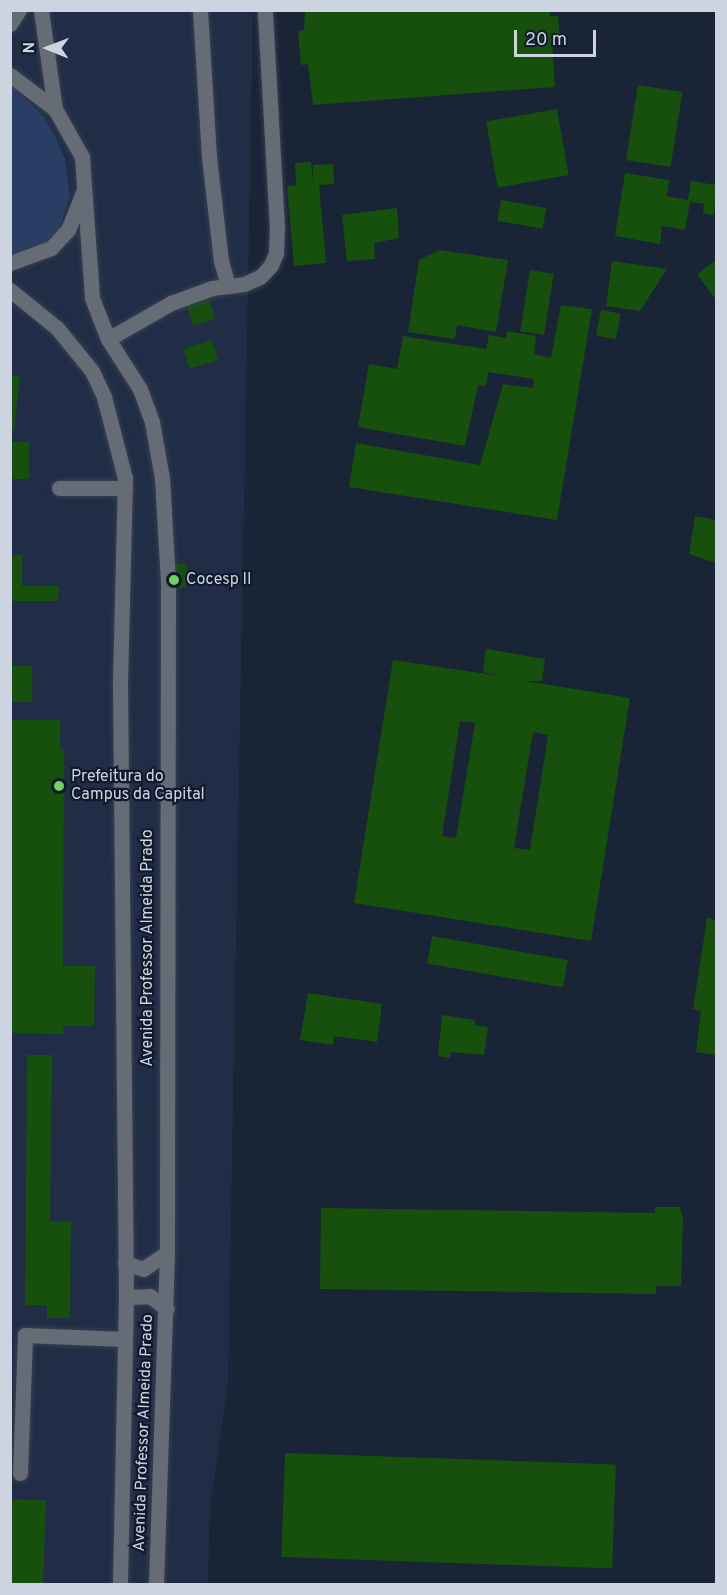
<!DOCTYPE html>
<style>
body{margin:0}
#map{position:relative;width:727px;height:1595px;overflow:hidden;background:#1a2437;font-family:Overpass,sans-serif}
div>[style]{position:absolute}
.built>*{inset:0;background:#212d46}
.green>*{inset:0;background:#2a3e65}
.building>*{inset:0;background:#17500c;transform-origin:0 0}
.roads{filter:drop-shadow(0 0 2px #374052) drop-shadow(0 0 2px #374052)}
.minor>*{height:15px;margin:-7.5px;padding:0 7.5px;transform-origin:7.5px;border-radius:7.5px;background:#666c76}
.dots>*{width:16px;height:16px;translate:-50% -50%;box-sizing:border-box;border:3px solid #111a2d;border-radius:50%}
span{translate:-50% -50%;white-space:nowrap;text-align:center;line-height:1.15;-webkit-text-stroke:4.5px #111a2d;paint-order:stroke}
.poi-label{font-size:16px;color:#cdd4e1}
.left{translate:0 -50%;text-align:left}
.street-label{font-size:16px;color:#cdd4e1}
.frame{position:absolute;inset:0;border:12px solid #cdd4e1;pointer-events:none}
.north{position:absolute;left:18px;top:18px;width:60px;height:60px;-webkit-text-stroke:4px #111a2d;paint-order:stroke;rotate:271deg;font-size:16px;font-weight:700;line-height:24px;text-align:center;color:#cdd4e1}
.north::after{content:'';display:block;margin:auto;width:21px;height:27px;background:#cdd4e1;clip-path:polygon(50% 0,100% 100%,50% 72%,0 100%)}
.scale{position:absolute;left:514px;top:30px;width:82px;height:27px;box-sizing:border-box;border:3px solid #cdd4e1;border-top:0;padding-left:8px;font-size:18px;line-height:21px;white-space:nowrap;color:#cdd4e1;-webkit-text-stroke:4px #111a2d;paint-order:stroke}
</style>
<div id="map">
<div class="built">
<div style="clip-path:polygon(11px 11px,253px 11px,228px 1382px,210px 1510px,208px 1584px,11px 1584px)"></div>
</div>
<div class="green">
<div style="clip-path:polygon(10px 83px,45px 118px,55px 136px,64px 156px,70px 195px,59px 229px,44px 244px,11px 254px)"></div>
</div>
<div class="building">
<div style="clip-path:polygon(305px 10px,550px 10px,550px 16px,558px 16px,560px 39px,552px 40px,555px 87px,313px 105px,308px 64px,301px 65px,298px 31px,304px 30px)"></div>
<div style="left:638px;top:85px;width:45px;height:76px;rotate:9deg"></div>
<div style="left:557px;top:109px;width:67px;height:72px;rotate:80deg"></div>
<div style="clip-path:polygon(311px 162px,313px 183px,313px 165px,333px 164px,334px 184px,319px 185px,326px 263px,294px 266px,287px 186px,296px 185px,295px 163px)"></div>
<div style="clip-path:polygon(625px 173px,669px 180px,667px 196px,688px 200px,691px 181px,716px 185px,714px 215px,703px 213px,704px 204px,690px 202px,685px 230px,662px 226px,660px 244px,615px 236px)"></div>
<div style="left:501px;top:200px;width:46px;height:21px;rotate:10deg"></div>
<div style="clip-path:polygon(397px 208px,399px 238px,374px 243px,375px 259px,347px 261px,342px 215px)"></div>
<div style="clip-path:polygon(439px 250px,508px 260px,496px 332px,457px 325px,455px 339px,408px 332px,419px 260px)"></div>
<div style="clip-path:polygon(716px 260px,716px 300px,697px 274px)"></div>
<div style="clip-path:polygon(612px 261px,667px 269px,640px 311px,606px 306px)"></div>
<div style="left:530px;top:270px;width:24px;height:62px;rotate:9deg"></div>
<div style="left:209px;top:299px;width:21px;height:23px;rotate:73deg"></div>
<div style="clip-path:polygon(561px 305px,592px 309px,557px 520px,349px 487px,356px 443px,480px 465px,503px 384px,533px 388px,534px 379px,488px 372px,486px 386px,478px 385px,465px 446px,358px 427px,369px 364px,397px 369px,403px 336px,486px 349px,489px 335px,506px 338px,507px 331px,536px 336px,534px 354px,551px 358px)"></div>
<div style="left:601px;top:310px;width:20px;height:26px;rotate:11deg"></div>
<div style="left:212px;top:340px;width:21px;height:30px;rotate:73deg"></div>
<div style="left:10px;top:375px;width:10px;height:55px;rotate:6deg"></div>
<div style="left:10px;top:442px;width:19px;height:37px"></div>
<div style="clip-path:polygon(695px 516px,716px 520px,716px 563px,689px 554px)"></div>
<div style="clip-path:polygon(10px 555px,22px 555px,22px 586px,59px 586px,58px 601px,10px 601px)"></div>
<div style="left:173px;top:563px;width:14px;height:24px;rotate:4deg"></div>
<div style="clip-path:polygon(evenodd,486px 649px,545px 659px,542px 681px,525px 681px,630px 698px,591px 941px,354px 903px,393px 660px,499px 676px,483px 672px,486px 649px,460px 721px,475px 723px,456px 838px,442px 836px,460px 721px,486px 649px,533px 732px,548px 735px,530px 850px,514px 848px,533px 732px)"></div>
<div style="left:10px;top:666px;width:22px;height:36px"></div>
<div style="clip-path:polygon(10px 720px,60px 720px,60px 749px,64px 749px,63px 966px,95px 966px,94px 1026px,63px 1026px,64px 1034px,10px 1033px)"></div>
<div style="clip-path:polygon(707px 918px,716px 920px,716px 1055px,696px 1052px,701px 1011px,693px 1009px)"></div>
<div style="left:432px;top:936px;width:138px;height:28px;rotate:10deg"></div>
<div style="clip-path:polygon(308px 993px,382px 1004px,377px 1042px,334px 1036px,333px 1045px,300px 1040px)"></div>
<div style="clip-path:polygon(442px 1015px,475px 1020px,475px 1025px,488px 1027px,484px 1055px,451px 1052px,450px 1058px,438px 1056px)"></div>
<div style="clip-path:polygon(27px 1055px,52px 1055px,50px 1221px,71px 1222px,70px 1318px,47px 1318px,47px 1305px,25px 1305px)"></div>
<div style="clip-path:polygon(655px 1207px,680px 1207px,683px 1219px,681px 1286px,656px 1286px,656px 1294px,320px 1289px,321px 1208px,655px 1213px)"></div>
<div style="left:285px;top:1453px;width:331px;height:104px;rotate:2deg"></div>
<div style="left:10px;top:1499px;width:36px;height:85px;rotate:2deg"></div>
</div>
<div class="roads">
<div class="minor">
<div style="left:41px;top:10px;width:100px;rotate:82deg"></div>
<div style="left:200px;top:10px;width:147px;rotate:86.5deg"></div>
<div style="left:209px;top:157px;width:105px;rotate:83.4deg"></div>
<div style="left:221px;top:261px;width:26px;rotate:74deg"></div>
<div style="left:10px;top:24px;width:17px;rotate:-57deg"></div>
<div style="left:10px;top:75px;width:56px;rotate:37.1deg"></div>
<div style="left:55px;top:109px;width:55px;rotate:60.6deg"></div>
<div style="left:82px;top:157px;width:141px;rotate:85.9deg"></div>
<div style="left:92px;top:298px;width:44px;rotate:68.7deg"></div>
<div style="left:108px;top:339px;width:59px;rotate:57.4deg"></div>
<div style="left:140px;top:389px;width:35px;rotate:70deg"></div>
<div style="left:152px;top:422px;width:57px;rotate:79.9deg"></div>
<div style="left:162px;top:478px;width:103px;rotate:86.7deg"></div>
<div style="left:168px;top:581px;width:672px;rotate:90.09deg"></div>
<div style="left:167px;top:1253px;width:331px;rotate:91.9deg"></div>
<div style="left:10px;top:263px;width:44px;rotate:-20.1deg"></div>
<div style="left:51px;top:248px;width:25px;rotate:-47deg"></div>
<div style="left:68px;top:230px;width:43px;rotate:-68.2deg"></div>
<div style="left:10px;top:290px;width:60px;rotate:39deg"></div>
<div style="left:57px;top:328px;width:55px;rotate:50.9deg"></div>
<div style="left:92px;top:371px;width:29px;rotate:65deg"></div>
<div style="left:104px;top:397px;width:84px;rotate:75.5deg"></div>
<div style="left:125px;top:478px;width:203px;rotate:91.4deg"></div>
<div style="left:120px;top:681px;width:616px;rotate:89.44deg"></div>
<div style="left:126px;top:1297px;width:287px;rotate:91.2deg"></div>
<div style="left:108px;top:339px;width:73px;rotate:-29.7deg"></div>
<div style="left:171px;top:303px;width:44px;rotate:-20.1deg"></div>
<div style="left:212px;top:288px;width:32px;rotate:-7deg"></div>
<div style="left:244px;top:284px;width:17px;rotate:-24deg"></div>
<div style="left:260px;top:277px;width:16px;rotate:-47deg"></div>
<div style="left:271px;top:265px;width:13px;rotate:-67deg"></div>
<div style="left:276px;top:253px;width:25px;rotate:-88deg"></div>
<div style="left:277px;top:228px;width:218px;rotate:-93.2deg"></div>
<div style="left:59px;top:488px;width:66px"></div>
<div style="left:125px;top:1263px;width:19px;rotate:18deg"></div>
<div style="left:143px;top:1269px;width:29px;rotate:-34deg"></div>
<div style="left:126px;top:1297px;width:24px;rotate:-2deg"></div>
<div style="left:150px;top:1296px;width:21px;rotate:37deg"></div>
<div style="left:20px;top:1473px;width:138px;rotate:-87.9deg"></div>
<div style="left:25px;top:1335px;width:99px;rotate:2.3deg"></div>
</div>
</div>
<div class="dots">
<div style="left:174px;top:580px;background:#6fd35f"></div>
<div style="left:59px;top:786px;background:#6fd35f"></div>
</div>
<div class="poi-label">
<span class="left" style="left:186px;top:580px">Cocesp II</span>
<span class="left" style="left:71px;top:786px">Prefeitura do<br>Campus da Capital</span>
</div>
<div class="street-label">
<span style="left:148px;top:948px;rotate:-90deg">Avenida Professor Almeida Prado</span>
<span style="left:144px;top:1433px;rotate:-88deg">Avenida Professor Almeida Prado</span>
</div>
<div class="frame"></div>
<div class="north">N</div>
<div class="scale">20 m</div>
</div>
